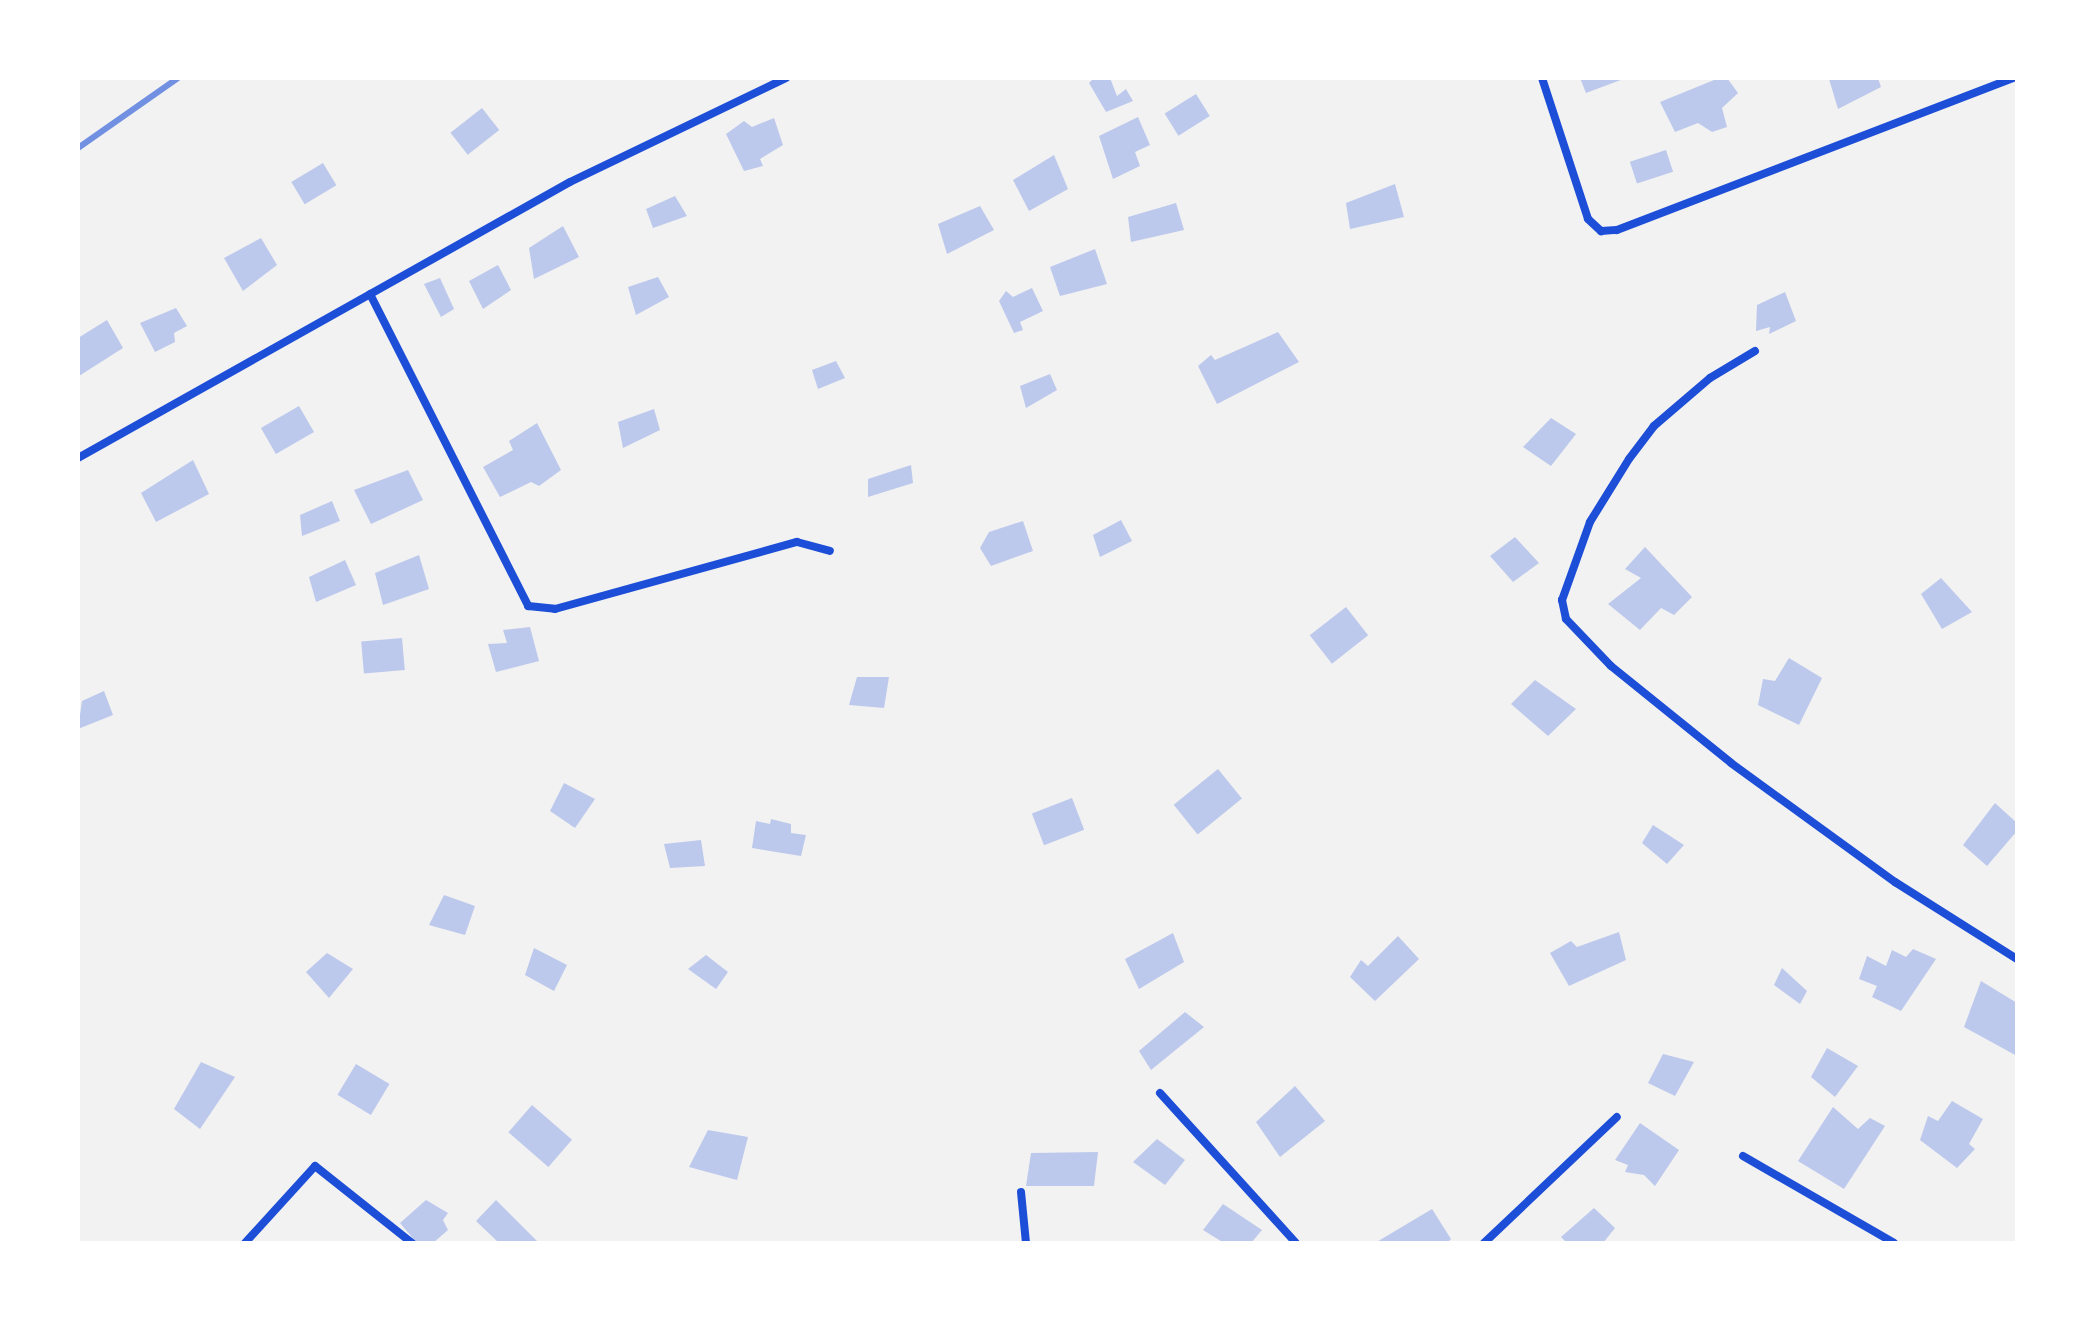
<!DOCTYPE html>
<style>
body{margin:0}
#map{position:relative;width:2095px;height:1321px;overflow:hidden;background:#f2f2f2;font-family:Jost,sans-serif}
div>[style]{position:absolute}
.building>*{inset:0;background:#bdc9ec;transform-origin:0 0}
.minor>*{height:8px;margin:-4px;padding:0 4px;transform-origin:4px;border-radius:4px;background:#1d4ed8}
.rail>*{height:6px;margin:-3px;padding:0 3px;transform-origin:3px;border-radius:3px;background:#7290e2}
span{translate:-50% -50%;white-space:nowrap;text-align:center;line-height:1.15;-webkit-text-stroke:6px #fff;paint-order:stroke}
.frame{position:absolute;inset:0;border:80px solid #fff;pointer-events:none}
</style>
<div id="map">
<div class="building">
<div style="clip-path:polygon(1094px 78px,1110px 78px,1117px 96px,1126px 89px,1133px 101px,1106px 112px,1089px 83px)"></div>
<div style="clip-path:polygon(1580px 78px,1626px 78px,1586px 93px)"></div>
<div style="clip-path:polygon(1719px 78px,1727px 78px,1738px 93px,1722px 108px,1727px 127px,1712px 132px,1698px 123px,1675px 132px,1660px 102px)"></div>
<div style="clip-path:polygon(1878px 78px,1881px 87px,1838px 109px,1829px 79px)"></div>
<div style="left:1196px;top:94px;width:26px;height:37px;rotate:58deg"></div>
<div style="left:482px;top:108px;width:28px;height:40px;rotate:52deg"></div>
<div style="clip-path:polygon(1138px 117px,1150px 145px,1135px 152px,1140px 166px,1113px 179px,1099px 136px)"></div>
<div style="clip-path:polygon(774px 118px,783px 145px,760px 159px,763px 166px,744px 171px,726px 134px,744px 121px,752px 127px)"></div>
<div style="left:1666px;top:150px;width:23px;height:38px;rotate:72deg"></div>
<div style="clip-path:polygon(1054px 155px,1068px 189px,1029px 211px,1013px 180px)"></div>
<div style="left:323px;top:163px;width:26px;height:37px;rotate:59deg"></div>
<div style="clip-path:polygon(1395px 184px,1404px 217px,1350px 229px,1346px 203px)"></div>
<div style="clip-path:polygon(675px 196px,687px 216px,653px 228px,646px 209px)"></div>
<div style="clip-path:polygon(1176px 203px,1184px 230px,1131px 242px,1128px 217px)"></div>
<div style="clip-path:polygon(980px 206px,994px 230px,947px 254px,938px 224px)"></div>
<div style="clip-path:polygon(563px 226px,579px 257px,534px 279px,529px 248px)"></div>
<div style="clip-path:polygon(261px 238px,277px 265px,243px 291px,224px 258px)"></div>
<div style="clip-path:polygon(1095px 249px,1107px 284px,1060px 296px,1050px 267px)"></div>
<div style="clip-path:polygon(498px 265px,511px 290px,483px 309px,469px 281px)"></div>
<div style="clip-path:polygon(658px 277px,669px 297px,636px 315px,628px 287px)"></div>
<div style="clip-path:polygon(440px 278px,454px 309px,441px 317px,424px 284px)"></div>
<div style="clip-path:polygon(1032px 288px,1043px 311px,1020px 322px,1023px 330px,1014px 333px,999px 301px,1006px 291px,1013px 297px)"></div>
<div style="clip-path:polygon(1785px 292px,1796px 321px,1769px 334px,1770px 327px,1756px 331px,1757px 305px)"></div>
<div style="clip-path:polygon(176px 308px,187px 326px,174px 333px,175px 342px,155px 352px,140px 323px)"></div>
<div style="clip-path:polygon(107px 320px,123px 348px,79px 376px,78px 338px)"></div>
<div style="clip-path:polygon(1278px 332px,1299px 362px,1217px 404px,1198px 366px,1211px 355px,1215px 360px)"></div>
<div style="clip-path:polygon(836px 361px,845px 378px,818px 389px,812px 370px)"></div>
<div style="clip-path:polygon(1050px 374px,1057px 390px,1026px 408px,1020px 386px)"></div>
<div style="left:299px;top:406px;width:30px;height:44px;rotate:60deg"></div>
<div style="clip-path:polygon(654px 409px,660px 430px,623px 448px,618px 422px)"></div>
<div style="clip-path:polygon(1551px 418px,1576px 434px,1551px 466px,1523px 447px)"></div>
<div style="clip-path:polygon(537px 423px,561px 470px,539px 486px,531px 482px,500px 497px,483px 467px,513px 450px,509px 441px)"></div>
<div style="clip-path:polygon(193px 460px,209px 494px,156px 522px,141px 493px)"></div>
<div style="clip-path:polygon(911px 465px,913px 483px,868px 497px,868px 479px)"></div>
<div style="clip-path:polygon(408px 470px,423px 500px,371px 524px,354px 490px)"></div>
<div style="clip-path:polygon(332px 501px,340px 521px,302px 536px,300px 515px)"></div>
<div style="clip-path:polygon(1121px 520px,1132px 541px,1100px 557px,1093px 535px)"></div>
<div style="clip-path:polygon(1023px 521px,1033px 551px,991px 566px,980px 548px,989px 532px)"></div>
<div style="clip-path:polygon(1515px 537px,1539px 563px,1513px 582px,1490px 556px)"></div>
<div style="clip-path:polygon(1645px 547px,1692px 597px,1674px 615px,1661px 608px,1640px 630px,1608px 604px,1641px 578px,1625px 569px)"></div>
<div style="clip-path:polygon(419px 555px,429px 589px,383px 605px,375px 573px)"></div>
<div style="clip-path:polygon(345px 560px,356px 585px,316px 602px,309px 577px)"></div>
<div style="clip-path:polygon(1941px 578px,1972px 612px,1942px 629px,1921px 594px)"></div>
<div style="left:1346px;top:607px;width:36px;height:46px;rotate:52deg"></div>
<div style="clip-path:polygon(530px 627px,539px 661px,496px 672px,488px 644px,507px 643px,503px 630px)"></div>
<div style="left:402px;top:638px;width:32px;height:41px;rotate:85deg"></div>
<div style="clip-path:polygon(1789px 658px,1822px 678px,1799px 725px,1758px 705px,1763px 679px,1775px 681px)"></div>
<div style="clip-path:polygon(857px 677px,889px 677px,884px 708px,849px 705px)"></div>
<div style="clip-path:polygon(1535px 680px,1576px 709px,1548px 736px,1511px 704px)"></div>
<div style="clip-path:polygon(104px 691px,113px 715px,78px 729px,82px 701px)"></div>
<div style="left:1218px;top:769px;width:38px;height:57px;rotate:51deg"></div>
<div style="clip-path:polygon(564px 783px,595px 799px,575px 828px,550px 811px)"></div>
<div style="left:1072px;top:798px;width:34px;height:43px;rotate:69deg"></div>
<div style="clip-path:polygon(1995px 803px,2017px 823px,2017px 831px,1987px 866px,1963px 845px)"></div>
<div style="clip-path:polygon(771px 819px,791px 824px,791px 833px,806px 835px,801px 856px,752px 848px,756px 821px,770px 824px)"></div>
<div style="clip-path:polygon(1653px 825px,1684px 845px,1667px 864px,1642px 843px)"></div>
<div style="clip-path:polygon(701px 840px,705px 866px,670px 868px,664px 844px)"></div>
<div style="clip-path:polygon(444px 895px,475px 906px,465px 935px,429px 925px)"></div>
<div style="clip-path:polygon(1619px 932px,1626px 960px,1569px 986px,1550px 953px,1571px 941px,1577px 947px)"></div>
<div style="clip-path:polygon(1173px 933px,1184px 962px,1139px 989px,1125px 959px)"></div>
<div style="clip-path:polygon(1398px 936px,1419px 959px,1375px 1001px,1350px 977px,1361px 960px,1368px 966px)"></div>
<div style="clip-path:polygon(534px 948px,567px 965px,554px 991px,525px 975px)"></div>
<div style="clip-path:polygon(1913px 949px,1936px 959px,1901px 1011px,1872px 997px,1877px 986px,1859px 979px,1867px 956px,1886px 966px,1892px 950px,1906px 957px)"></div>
<div style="clip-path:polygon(327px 953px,353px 969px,329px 998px,306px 972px)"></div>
<div style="clip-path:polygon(706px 955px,728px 972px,716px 989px,688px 969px)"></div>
<div style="clip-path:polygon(1782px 968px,1807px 991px,1800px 1004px,1774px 985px)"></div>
<div style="clip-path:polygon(1981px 981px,2017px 1003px,2017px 1056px,1964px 1027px)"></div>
<div style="clip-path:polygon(1185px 1012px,1204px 1027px,1151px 1070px,1139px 1051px)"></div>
<div style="clip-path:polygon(1827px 1048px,1858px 1066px,1835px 1097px,1811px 1077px)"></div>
<div style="clip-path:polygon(1663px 1054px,1694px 1062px,1675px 1096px,1648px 1083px)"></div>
<div style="clip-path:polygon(201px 1062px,235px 1077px,200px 1129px,174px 1109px)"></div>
<div style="left:356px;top:1064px;width:39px;height:36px;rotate:31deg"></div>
<div style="clip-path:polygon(1295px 1086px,1325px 1121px,1280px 1157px,1256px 1122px)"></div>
<div style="clip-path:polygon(1952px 1101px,1983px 1119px,1969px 1144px,1975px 1149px,1957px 1168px,1920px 1140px,1928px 1116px,1938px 1121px)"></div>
<div style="left:532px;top:1105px;width:53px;height:36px;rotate:41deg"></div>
<div style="clip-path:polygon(1833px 1107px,1858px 1129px,1870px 1118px,1885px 1126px,1844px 1189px,1798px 1161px)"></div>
<div style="clip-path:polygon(1640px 1123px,1679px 1150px,1655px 1186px,1644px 1175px,1625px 1172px,1628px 1165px,1615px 1160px)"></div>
<div style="clip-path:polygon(708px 1130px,748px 1137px,737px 1180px,689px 1167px)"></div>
<div style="clip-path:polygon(1157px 1139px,1185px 1160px,1165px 1185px,1133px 1162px)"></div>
<div style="clip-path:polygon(1098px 1152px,1094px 1186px,1026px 1186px,1031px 1153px)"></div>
<div style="clip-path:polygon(426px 1200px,448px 1213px,443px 1220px,448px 1230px,433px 1243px,417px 1243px,400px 1223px)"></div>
<div style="clip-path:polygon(496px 1200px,539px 1243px,499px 1243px,476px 1221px)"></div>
<div style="clip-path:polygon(1223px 1204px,1262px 1230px,1251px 1243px,1224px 1243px,1203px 1230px)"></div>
<div style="clip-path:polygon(1594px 1208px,1615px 1228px,1603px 1243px,1567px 1243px,1561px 1237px)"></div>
<div style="clip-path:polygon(1432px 1209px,1451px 1239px,1447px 1243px,1375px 1243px)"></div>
</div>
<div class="minor">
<div style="left:1542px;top:78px;width:148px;rotate:71.9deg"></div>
<div style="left:1588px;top:219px;width:18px;rotate:43deg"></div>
<div style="left:1601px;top:231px;width:16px;rotate:-4deg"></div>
<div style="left:1617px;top:230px;width:425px;rotate:-21deg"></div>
<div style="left:370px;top:294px;width:350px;rotate:63.1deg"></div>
<div style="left:528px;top:606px;width:27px;rotate:6deg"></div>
<div style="left:555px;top:609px;width:251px;rotate:-15.5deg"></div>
<div style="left:797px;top:542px;width:34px;rotate:15deg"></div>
<div style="left:1755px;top:351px;width:52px;rotate:149deg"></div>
<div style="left:1710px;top:378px;width:74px;rotate:139.4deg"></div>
<div style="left:1654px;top:426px;width:41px;rotate:127.1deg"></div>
<div style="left:1629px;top:459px;width:74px;rotate:121.8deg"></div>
<div style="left:1590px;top:522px;width:83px;rotate:109.7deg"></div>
<div style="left:1562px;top:600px;width:19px;rotate:78deg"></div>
<div style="left:1566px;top:619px;width:65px;rotate:46.2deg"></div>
<div style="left:1611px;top:666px;width:154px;rotate:38.9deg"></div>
<div style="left:1731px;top:763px;width:203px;rotate:36deg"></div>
<div style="left:1895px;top:882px;width:144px;rotate:32.3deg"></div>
<div style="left:78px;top:458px;width:564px;rotate:-29.29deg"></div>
<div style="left:570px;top:182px;width:240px;rotate:-25.7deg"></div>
<div style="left:1160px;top:1093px;width:202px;rotate:47.8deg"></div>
<div style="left:1743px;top:1156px;width:174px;rotate:29.9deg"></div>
<div style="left:1021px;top:1192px;width:51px;rotate:84.4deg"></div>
<div style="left:245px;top:1243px;width:104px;rotate:-47.7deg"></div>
<div style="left:315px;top:1166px;width:124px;rotate:38.4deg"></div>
<div style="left:1484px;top:1243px;width:183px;rotate:-43.5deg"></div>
</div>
<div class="rail">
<div style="left:78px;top:148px;width:122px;rotate:-35deg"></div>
</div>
<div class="frame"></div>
</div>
